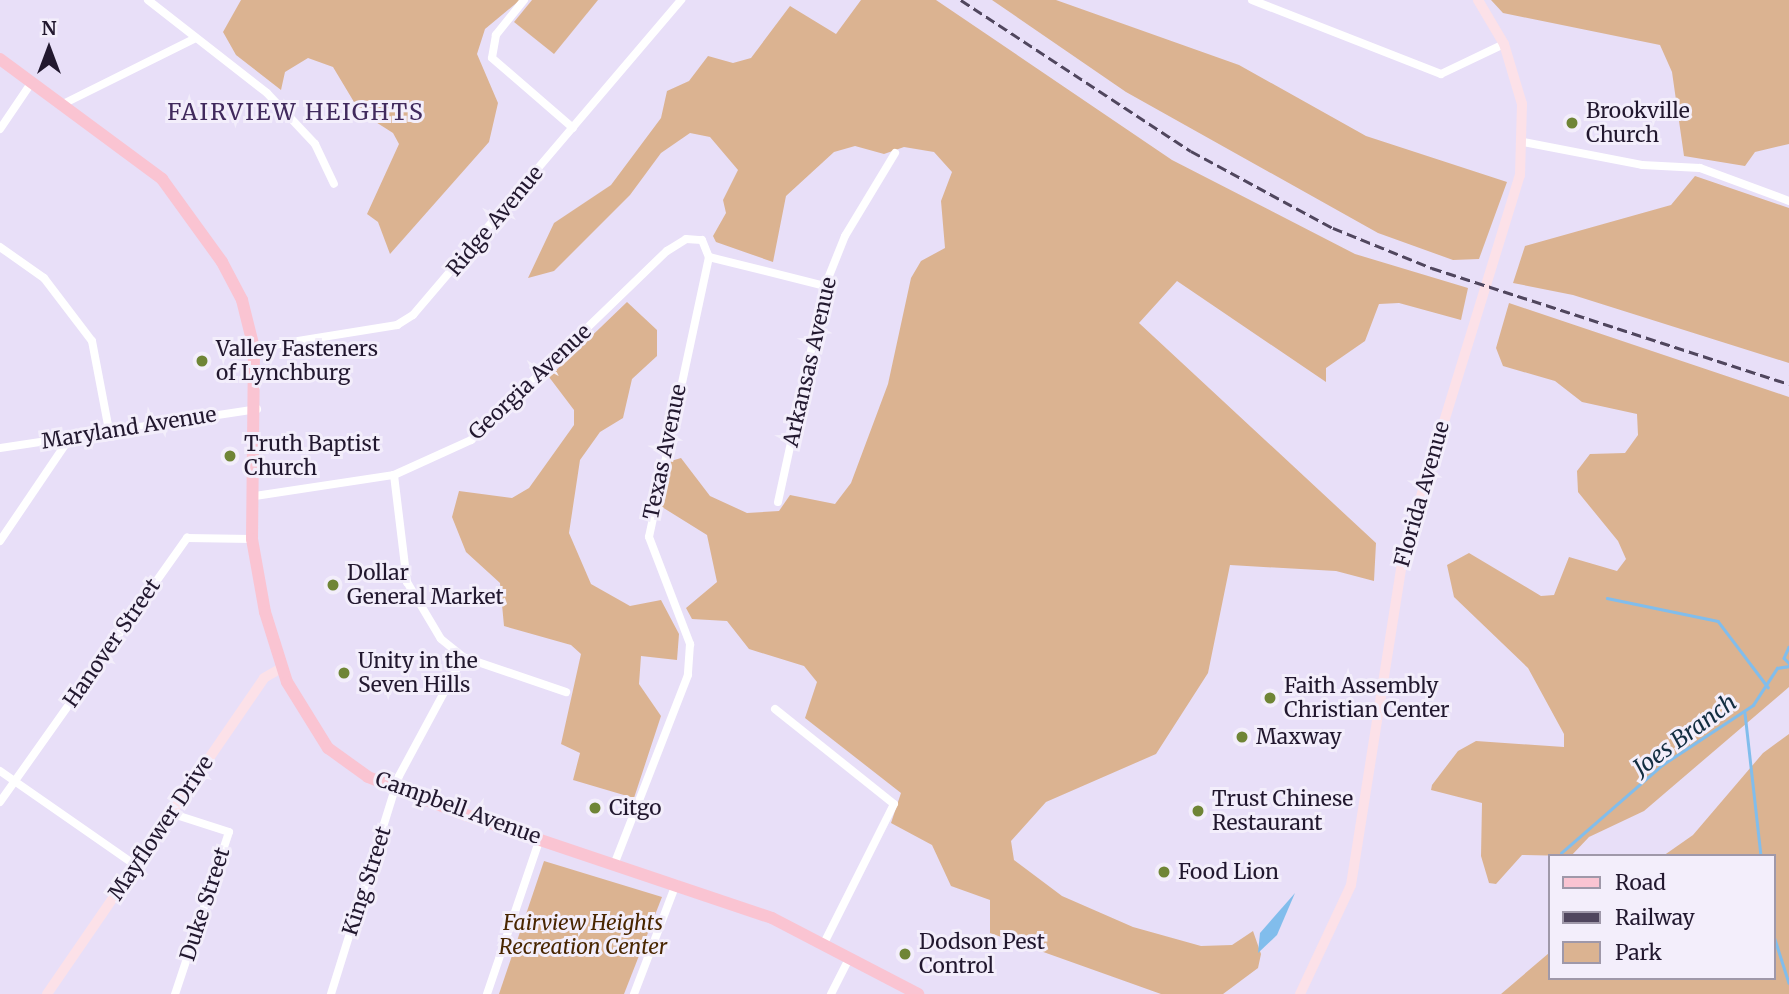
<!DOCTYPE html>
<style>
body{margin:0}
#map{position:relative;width:1789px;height:994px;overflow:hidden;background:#e8dff8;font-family:Merriweather,serif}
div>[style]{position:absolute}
.green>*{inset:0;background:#dbb391}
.water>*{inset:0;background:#81bdec}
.stream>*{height:2.5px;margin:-1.25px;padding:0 1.25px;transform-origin:1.25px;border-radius:1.25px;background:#81bdec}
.street>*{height:8px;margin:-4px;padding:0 4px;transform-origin:4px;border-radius:4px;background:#fff}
.secondary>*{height:10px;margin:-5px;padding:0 5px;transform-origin:5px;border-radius:5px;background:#fce1e8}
.primary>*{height:12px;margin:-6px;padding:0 6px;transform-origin:6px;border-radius:6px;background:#fac4d2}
.rail>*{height:2.5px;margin-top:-1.25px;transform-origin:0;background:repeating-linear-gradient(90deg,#50465e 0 10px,transparent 0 15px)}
.dots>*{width:19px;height:19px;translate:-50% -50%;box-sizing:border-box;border:4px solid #f3eefb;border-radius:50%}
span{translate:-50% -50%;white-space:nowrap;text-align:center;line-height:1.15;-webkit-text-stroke:6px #f3eefb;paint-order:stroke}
.poi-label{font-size:21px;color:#22182f}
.left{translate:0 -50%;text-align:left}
.street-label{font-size:21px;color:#22182f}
.park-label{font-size:21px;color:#492600;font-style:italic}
.neighbourhood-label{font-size:23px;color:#412a5d;letter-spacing:2px}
.water-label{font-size:23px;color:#122d41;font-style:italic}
.legend{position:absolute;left:1548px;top:854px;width:228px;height:126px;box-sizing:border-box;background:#f3eefb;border:2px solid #9f98a9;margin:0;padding:9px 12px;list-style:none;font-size:21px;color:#22182f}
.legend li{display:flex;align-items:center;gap:14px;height:35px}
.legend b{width:35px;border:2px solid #9f98a9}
.north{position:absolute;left:14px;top:14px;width:70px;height:70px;-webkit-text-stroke:5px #f3eefb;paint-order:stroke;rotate:0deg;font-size:19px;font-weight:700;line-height:28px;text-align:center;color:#22182f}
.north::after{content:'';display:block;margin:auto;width:24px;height:32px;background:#22182f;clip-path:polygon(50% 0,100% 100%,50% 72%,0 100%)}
</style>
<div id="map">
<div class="green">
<div style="clip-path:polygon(241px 0,520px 0,485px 29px,477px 54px,498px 103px,489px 142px,390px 254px,378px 222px,367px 214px,399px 144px,393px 133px,360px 112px,333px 67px,308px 58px,285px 72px,281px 90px,236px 55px,223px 32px)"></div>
<div style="clip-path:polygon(532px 0,598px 0,554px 54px,514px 22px)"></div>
<div style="clip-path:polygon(861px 0,936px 0,1172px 160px,1355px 254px,1468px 288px,1461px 320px,1399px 303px,1379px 304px,1365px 341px,1326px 368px,1326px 382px,1177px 281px,1139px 323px,1376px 543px,1374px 581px,1336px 571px,1230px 565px,1208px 673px,1156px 754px,1046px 802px,1011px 841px,1014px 860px,1062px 896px,1133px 927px,1201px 946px,1232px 945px,1253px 931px,1261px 954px,1258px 968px,1223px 994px,1161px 994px,990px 933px,990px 900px,951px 886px,932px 845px,891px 823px,901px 793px,805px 718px,817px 682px,804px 666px,749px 649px,727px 621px,692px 619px,686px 608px,717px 582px,707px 535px,662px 507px,671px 461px,681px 458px,710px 496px,747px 513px,779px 511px,790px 495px,835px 504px,851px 483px,888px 384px,911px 278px,921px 261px,945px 248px,941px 201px,952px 172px,934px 152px,904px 147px,884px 154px,855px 146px,834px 152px,786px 196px,773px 262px,716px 242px,713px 236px,726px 213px,723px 200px,738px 170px,710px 137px,690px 133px,661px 153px,630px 195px,554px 271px,528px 278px,554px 223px,611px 185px,661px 118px,667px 91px,689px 81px,708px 56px,733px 63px,751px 58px,790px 6px,836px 34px)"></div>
<div style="clip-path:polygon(992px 0,1056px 0,1239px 65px,1366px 136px,1507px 182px,1479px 259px,1453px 260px,1378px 233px,1126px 92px)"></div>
<div style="clip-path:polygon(1491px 0,1789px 0,1789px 144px,1755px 152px,1745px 166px,1684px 156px,1672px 72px,1660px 45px,1503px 13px)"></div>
<div style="clip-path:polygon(1695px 176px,1789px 208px,1789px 363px,1573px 295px,1513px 283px,1525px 246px,1671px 205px)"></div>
<div style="clip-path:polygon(627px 302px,657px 330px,657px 356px,632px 379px,623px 418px,600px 432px,580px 460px,569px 533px,591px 584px,630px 606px,661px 600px,679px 634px,677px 660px,641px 656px,639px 684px,661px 716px,634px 798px,573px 780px,580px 753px,561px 744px,581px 654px,571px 645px,504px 626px,500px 583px,466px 552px,452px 517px,459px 491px,512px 498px,529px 488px,574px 425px,574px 410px,549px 377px)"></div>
<div style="clip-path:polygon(1509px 303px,1789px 397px,1789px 687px,1644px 811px,1589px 837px,1571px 856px,1522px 855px,1496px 884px,1489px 883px,1481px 856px,1482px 803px,1431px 790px,1432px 785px,1458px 751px,1476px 741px,1564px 747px,1564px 734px,1528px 668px,1454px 597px,1447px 565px,1469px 553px,1541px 596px,1554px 595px,1569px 557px,1617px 571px,1626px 559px,1618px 541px,1578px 492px,1577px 471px,1590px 454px,1625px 453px,1638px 435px,1637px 414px,1582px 402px,1555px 381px,1503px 366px,1496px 348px)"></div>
<div style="clip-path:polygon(1789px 734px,1789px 994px,1501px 994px,1549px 953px,1549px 978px,1773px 978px,1773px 856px,1663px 856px,1693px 835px,1763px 753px)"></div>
<div style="clip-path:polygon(544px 861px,662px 897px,624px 994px,499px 994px)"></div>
</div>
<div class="water">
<div style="clip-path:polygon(1295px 893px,1277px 935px,1258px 953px,1260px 933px)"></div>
</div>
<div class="stream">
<div style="left:1607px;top:598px;width:113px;rotate:11.7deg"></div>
<div style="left:1718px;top:621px;width:83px;rotate:52.9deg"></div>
<div style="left:1789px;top:647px;width:12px;rotate:114deg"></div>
<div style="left:1784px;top:658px;width:7px;rotate:45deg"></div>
<div style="left:1745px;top:713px;width:144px;rotate:83.6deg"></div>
<div style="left:1561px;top:853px;width:134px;rotate:-41.1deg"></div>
<div style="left:1662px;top:765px;width:109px;rotate:-33.4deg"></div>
<div style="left:1753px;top:705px;width:44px;rotate:-57deg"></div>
<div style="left:1777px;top:668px;width:12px;rotate:-9deg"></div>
<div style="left:1773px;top:933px;width:52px;rotate:72.3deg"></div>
</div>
<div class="street">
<div style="left:148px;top:0;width:151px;rotate:38deg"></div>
<div style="left:267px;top:93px;width:70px;rotate:46.7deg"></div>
<div style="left:315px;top:144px;width:44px;rotate:64.6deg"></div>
<div style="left:524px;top:0;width:45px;rotate:128.7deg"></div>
<div style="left:496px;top:35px;width:23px;rotate:100deg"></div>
<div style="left:492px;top:58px;width:107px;rotate:40.8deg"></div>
<div style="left:1252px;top:0;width:203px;rotate:21.4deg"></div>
<div style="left:1441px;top:74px;width:70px;rotate:-25.5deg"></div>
<div style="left:63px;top:104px;width:148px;rotate:-26.4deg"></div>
<div style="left:0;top:129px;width:57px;rotate:-55.8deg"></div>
<div style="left:1523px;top:142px;width:121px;rotate:10.9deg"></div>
<div style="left:1642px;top:165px;width:58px;rotate:3deg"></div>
<div style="left:1700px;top:168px;width:95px;rotate:20.3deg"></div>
<div style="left:0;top:247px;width:54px;rotate:35.2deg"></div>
<div style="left:44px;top:278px;width:79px;rotate:52.7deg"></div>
<div style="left:92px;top:341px;width:91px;rotate:79.2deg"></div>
<div style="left:709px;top:257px;width:120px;rotate:14deg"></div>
<div style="left:254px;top:348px;width:145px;rotate:-9.1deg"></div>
<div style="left:397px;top:325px;width:19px;rotate:-32deg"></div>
<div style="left:413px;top:315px;width:414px;rotate:-49.6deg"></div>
<div style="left:0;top:448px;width:260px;rotate:-8.6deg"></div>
<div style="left:394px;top:475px;width:108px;rotate:83.1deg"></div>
<div style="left:407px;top:582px;width:66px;rotate:59.2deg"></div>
<div style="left:441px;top:639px;width:28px;rotate:39deg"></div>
<div style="left:463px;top:657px;width:109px;rotate:18.8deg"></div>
<div style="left:255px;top:496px;width:141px;rotate:-8.6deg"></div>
<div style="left:394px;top:475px;width:85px;rotate:-24.4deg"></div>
<div style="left:471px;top:440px;width:272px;rotate:-44deg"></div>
<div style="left:667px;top:251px;width:22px;rotate:-32deg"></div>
<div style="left:686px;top:239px;width:16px;rotate:4deg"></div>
<div style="left:702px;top:240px;width:18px;rotate:68deg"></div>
<div style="left:709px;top:257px;width:286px;rotate:102.1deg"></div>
<div style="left:649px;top:537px;width:115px;rotate:69deg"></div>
<div style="left:690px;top:644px;width:31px;rotate:94deg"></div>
<div style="left:688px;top:675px;width:201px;rotate:111.3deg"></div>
<div style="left:778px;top:502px;width:221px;rotate:-77.7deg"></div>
<div style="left:825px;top:286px;width:54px;rotate:-68.2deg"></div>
<div style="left:845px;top:236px;width:97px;rotate:-58.9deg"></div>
<div style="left:0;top:541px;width:127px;rotate:-55.9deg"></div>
<div style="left:775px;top:709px;width:152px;rotate:38.6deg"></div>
<div style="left:894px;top:804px;width:158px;rotate:116.7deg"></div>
<div style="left:0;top:771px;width:165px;rotate:34.8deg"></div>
<div style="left:0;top:802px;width:324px;rotate:-54.7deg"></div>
<div style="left:187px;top:538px;width:65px;rotate:0.9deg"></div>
<div style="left:170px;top:813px;width:62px;rotate:17.9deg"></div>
<div style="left:229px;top:832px;width:171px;rotate:108.4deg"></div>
<div style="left:331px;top:994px;width:228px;rotate:-72.7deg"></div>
<div style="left:399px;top:776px;width:135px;rotate:-61.7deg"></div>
<div style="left:487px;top:994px;width:165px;rotate:-71.2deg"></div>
<div style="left:634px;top:994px;width:118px;rotate:-69.1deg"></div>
<div style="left:831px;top:994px;width:39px;rotate:-63deg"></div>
</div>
<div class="secondary">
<div style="left:47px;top:994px;width:383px;rotate:-55.5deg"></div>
<div style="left:264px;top:678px;width:20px;rotate:-30deg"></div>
<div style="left:1300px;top:994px;width:120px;rotate:-64.9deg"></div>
<div style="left:1351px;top:885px;width:334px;rotate:-81deg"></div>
<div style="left:1403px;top:555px;width:398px;rotate:-72.9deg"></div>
<div style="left:1520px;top:175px;width:71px;rotate:-88.4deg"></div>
<div style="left:1522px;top:104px;width:63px;rotate:-106.7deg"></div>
<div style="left:1504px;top:44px;width:51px;rotate:-120.6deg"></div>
</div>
<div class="primary">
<div style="left:0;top:59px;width:202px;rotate:36.5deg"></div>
<div style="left:162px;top:179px;width:102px;rotate:54.1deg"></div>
<div style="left:222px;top:262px;width:43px;rotate:62.2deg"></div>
<div style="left:242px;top:300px;width:49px;rotate:76deg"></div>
<div style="left:254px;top:348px;width:191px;rotate:90.6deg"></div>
<div style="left:252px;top:539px;width:74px;rotate:79.9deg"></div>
<div style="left:265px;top:612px;width:73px;rotate:72.6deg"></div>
<div style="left:287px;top:682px;width:78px;rotate:58.2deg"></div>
<div style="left:328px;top:748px;width:49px;rotate:35.9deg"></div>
<div style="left:368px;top:777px;width:99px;rotate:21.4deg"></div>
<div style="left:460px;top:813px;width:329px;rotate:18.6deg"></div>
<div style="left:772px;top:918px;width:165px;rotate:27.5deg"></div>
</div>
<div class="rail">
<div style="left:961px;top:0;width:275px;rotate:33.3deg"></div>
<div style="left:1191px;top:151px;width:162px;rotate:28.5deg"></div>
<div style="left:1333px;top:228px;width:107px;rotate:22deg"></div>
<div style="left:1432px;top:268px;width:375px;rotate:18deg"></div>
</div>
<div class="dots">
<div style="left:1572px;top:123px;background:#6f8536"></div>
<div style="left:202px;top:361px;background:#6f8536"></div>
<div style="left:230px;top:456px;background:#6f8536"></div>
<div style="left:333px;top:585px;background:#6f8536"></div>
<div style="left:344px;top:673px;background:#6f8536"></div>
<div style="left:1270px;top:698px;background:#6f8536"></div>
<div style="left:1242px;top:737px;background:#6f8536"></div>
<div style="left:595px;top:808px;background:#6f8536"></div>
<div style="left:1198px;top:811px;background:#6f8536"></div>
<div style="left:1164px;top:872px;background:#6f8536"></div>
<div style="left:905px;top:954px;background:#6f8536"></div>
</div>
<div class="poi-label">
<span class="left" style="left:1586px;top:123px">Brookville<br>Church</span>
<span class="left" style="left:216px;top:361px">Valley Fasteners<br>of Lynchburg</span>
<span class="left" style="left:244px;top:456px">Truth Baptist<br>Church</span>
<span class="left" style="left:347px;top:585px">Dollar<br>General Market</span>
<span class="left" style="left:358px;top:673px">Unity in the<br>Seven Hills</span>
<span class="left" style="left:1284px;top:698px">Faith Assembly<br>Christian Center</span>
<span class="left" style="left:1256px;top:737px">Maxway</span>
<span class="left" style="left:1212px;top:811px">Trust Chinese<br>Restaurant</span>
<span class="left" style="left:609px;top:808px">Citgo</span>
<span class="left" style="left:1178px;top:872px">Food Lion</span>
<span class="left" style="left:919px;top:954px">Dodson Pest<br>Control</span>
</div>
<div class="street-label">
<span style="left:495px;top:221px;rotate:-50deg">Ridge Avenue</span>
<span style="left:810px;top:362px;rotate:-77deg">Arkansas Avenue</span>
<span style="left:530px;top:382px;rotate:-43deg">Georgia Avenue</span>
<span style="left:129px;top:428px;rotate:-9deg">Maryland Avenue</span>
<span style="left:665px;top:452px;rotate:-78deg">Texas Avenue</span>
<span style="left:1422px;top:494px;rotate:-74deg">Florida Avenue</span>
<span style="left:112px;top:643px;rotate:-55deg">Hanover Street</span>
<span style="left:458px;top:808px;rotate:20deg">Campbell Avenue</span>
<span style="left:161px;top:828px;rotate:-56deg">Mayflower Drive</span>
<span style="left:367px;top:881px;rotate:-72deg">King Street</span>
<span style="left:205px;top:904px;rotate:-72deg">Duke Street</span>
</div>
<div class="park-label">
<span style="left:583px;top:935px">Fairview Heights<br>Recreation Center</span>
</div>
<div class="neighbourhood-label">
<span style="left:296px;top:112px">FAIRVIEW HEIGHTS</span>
</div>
<div class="water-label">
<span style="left:1685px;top:735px;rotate:-36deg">Joes Branch</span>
</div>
<ul class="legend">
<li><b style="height:9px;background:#fac4d2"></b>Road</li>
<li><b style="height:9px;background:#50465e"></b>Railway</li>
<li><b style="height:19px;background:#dbb391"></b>Park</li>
</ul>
<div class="north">N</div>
</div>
